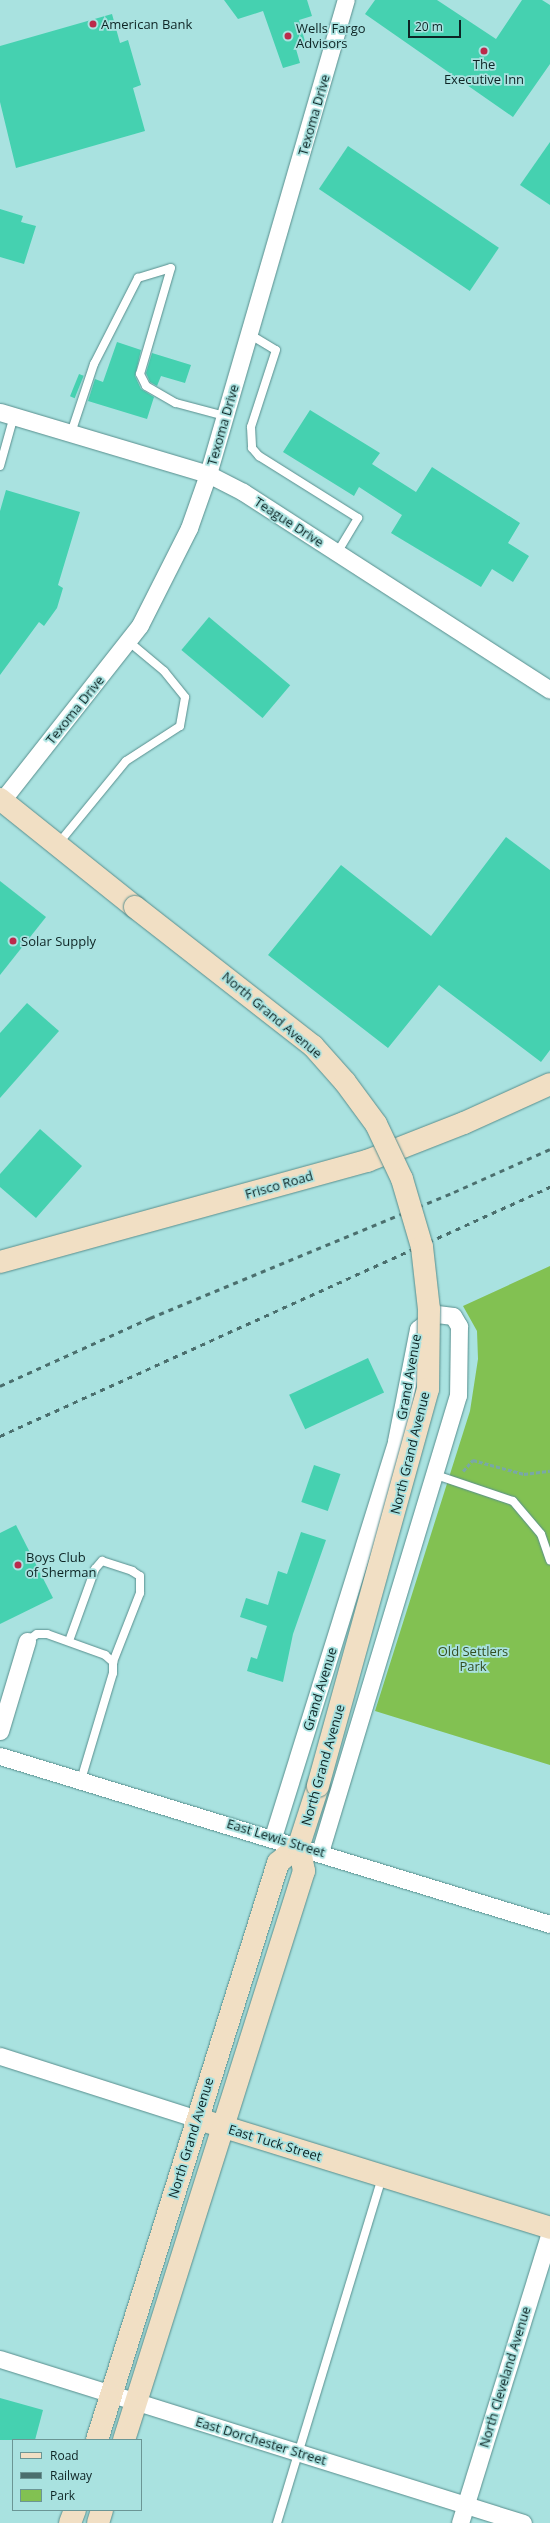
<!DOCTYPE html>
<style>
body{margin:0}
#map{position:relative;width:550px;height:2523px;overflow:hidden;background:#a9e2e0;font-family:"Open Sans",sans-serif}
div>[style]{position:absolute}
.green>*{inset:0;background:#82c152}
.building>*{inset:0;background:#45d1b0;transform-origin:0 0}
.path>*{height:2.5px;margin-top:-1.25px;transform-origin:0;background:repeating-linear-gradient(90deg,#79a8a6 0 4px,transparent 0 6px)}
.roads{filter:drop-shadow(0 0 1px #588e8d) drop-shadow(0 0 1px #588e8d)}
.lane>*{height:8px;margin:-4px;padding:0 4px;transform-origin:4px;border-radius:4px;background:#fff}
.street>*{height:17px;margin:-8.5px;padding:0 8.5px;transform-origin:8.5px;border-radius:8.5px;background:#fff}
.secondary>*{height:22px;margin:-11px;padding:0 11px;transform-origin:11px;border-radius:11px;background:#f1dfc4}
.rail>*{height:3px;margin-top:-1.5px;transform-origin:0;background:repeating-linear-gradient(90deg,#4b6f6e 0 5px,transparent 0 10px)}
.bridges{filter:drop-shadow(0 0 1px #588e8d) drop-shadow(0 0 1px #588e8d)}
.secondary-bridge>*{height:22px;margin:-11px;padding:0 11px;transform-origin:11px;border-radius:11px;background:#f1dfc4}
.dots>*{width:11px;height:11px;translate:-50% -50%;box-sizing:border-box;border:2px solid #a9e2e0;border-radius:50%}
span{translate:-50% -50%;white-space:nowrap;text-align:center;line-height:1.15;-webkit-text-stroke:3.5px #a9e2e0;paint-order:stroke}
.poi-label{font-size:13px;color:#0d2424}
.left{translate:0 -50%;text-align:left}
.street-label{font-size:13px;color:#0d2424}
.park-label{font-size:13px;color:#344e21}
.legend{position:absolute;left:12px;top:2439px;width:130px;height:72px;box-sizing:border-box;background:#a9e2e0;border:1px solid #6b9695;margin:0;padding:5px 7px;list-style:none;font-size:12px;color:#0d2424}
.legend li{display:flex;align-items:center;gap:8px;height:20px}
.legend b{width:20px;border:1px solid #6b9695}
.scale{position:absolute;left:408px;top:20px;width:53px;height:18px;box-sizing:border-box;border:2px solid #0d2424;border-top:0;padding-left:5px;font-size:12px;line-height:14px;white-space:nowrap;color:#0d2424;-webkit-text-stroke:3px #a9e2e0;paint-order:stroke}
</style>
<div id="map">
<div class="green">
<div style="clip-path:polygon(550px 1266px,550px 1765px,375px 1711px,470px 1411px,478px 1359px,477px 1331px,463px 1306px)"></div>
</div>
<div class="building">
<div style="clip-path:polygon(224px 0,307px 0,312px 16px,299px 20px,306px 45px,296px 49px,300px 63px,283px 68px,263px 11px,238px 19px)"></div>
<div style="clip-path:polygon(375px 0,437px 0,496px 39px,522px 0,542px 0,550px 5px,550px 64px,513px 117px,365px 14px)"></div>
<div style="clip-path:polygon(112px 14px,120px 43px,128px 40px,141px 85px,133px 88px,145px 131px,16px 168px,0 102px,0 46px)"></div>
<div style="clip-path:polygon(550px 142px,550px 205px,520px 185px)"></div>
<div style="left:348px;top:146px;width:182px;height:52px;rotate:34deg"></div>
<div style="clip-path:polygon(0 209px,23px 216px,21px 222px,36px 226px,24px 264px,0 257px)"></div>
<div style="clip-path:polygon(117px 342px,141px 350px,135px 376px,141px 389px,154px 397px,147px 419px,88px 401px,95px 379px,103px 382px)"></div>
<div style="clip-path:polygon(152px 353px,191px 365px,185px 383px,161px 376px,157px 386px,150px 382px,146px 373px)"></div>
<div style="left:79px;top:374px;width:5px;height:24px;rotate:22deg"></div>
<div style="clip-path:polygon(310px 410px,380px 453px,372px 464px,416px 492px,432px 467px,520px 523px,508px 543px,529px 556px,513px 582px,492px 569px,481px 587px,391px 533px,402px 515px,359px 487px,354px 496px,283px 452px)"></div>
<div style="clip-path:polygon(6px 490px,80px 512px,58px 585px,63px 588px,57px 608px,44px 626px,39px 622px,0 675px,0 511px)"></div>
<div style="left:209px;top:617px;width:106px;height:43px;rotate:40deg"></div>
<div style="clip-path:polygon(506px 837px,550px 870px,550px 1050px,541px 1062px,439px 985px,388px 1048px,268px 955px,341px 865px,431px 936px)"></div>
<div style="clip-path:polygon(0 881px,46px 917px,0 975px)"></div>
<div style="clip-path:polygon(27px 1003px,59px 1031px,0 1098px,0 1033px)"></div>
<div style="clip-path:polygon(40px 1129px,82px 1166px,36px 1218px,0 1187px,0 1174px)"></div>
<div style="left:368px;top:1358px;width:38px;height:87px;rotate:65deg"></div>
<div style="left:314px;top:1465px;width:28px;height:39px;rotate:19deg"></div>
<div style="clip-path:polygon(16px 1525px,53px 1598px,0 1624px,0 1533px)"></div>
<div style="clip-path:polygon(301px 1532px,326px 1540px,293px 1634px,283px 1682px,247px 1671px,251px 1657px,257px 1659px,267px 1626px,240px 1617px,246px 1598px,268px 1605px,278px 1571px,287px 1574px)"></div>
<div style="clip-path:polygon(0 2398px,43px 2410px,35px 2440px,0 2440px)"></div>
</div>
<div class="path">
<div style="left:463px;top:1471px;width:15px;rotate:-48deg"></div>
<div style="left:473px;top:1460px;width:53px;rotate:15.4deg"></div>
<div style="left:524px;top:1474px;width:26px;rotate:-7deg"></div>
</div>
<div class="roads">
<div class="lane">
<div style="left:171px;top:268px;width:110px;rotate:106.3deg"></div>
<div style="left:140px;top:374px;width:13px;rotate:63deg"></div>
<div style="left:146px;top:386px;width:34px;rotate:30deg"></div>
<div style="left:176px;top:403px;width:51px;rotate:14.9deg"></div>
<div style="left:249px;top:334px;width:31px;rotate:31deg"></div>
<div style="left:276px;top:350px;width:81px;rotate:108deg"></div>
<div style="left:251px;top:427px;width:21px;rotate:87deg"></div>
<div style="left:252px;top:448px;width:11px;rotate:49deg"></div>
<div style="left:259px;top:456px;width:117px;rotate:32.1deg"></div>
<div style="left:358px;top:518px;width:41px;rotate:121deg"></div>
<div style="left:71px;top:433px;width:73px;rotate:-71.6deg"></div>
<div style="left:94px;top:364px;width:97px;rotate:-62.9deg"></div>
<div style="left:138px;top:278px;width:34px;rotate:-17deg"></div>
<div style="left:0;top:466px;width:52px;rotate:-74.4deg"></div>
<div style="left:58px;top:844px;width:107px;rotate:-50.7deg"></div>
<div style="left:126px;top:761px;width:64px;rotate:-32.9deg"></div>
<div style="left:180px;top:726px;width:29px;rotate:-80deg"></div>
<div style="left:185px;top:697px;width:33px;rotate:-129deg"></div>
<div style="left:164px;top:671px;width:47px;rotate:-140.2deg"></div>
<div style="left:436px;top:1475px;width:81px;rotate:18.7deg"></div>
<div style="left:513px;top:1501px;width:43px;rotate:49.7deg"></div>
<div style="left:541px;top:1534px;width:28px;rotate:71deg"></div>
<div style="left:27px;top:1641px;width:12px;rotate:-35deg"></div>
<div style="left:37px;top:1634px;width:10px"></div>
<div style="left:47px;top:1634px;width:62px;rotate:19.9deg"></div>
<div style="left:105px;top:1655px;width:11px;rotate:41deg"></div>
<div style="left:113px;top:1662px;width:11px;rotate:90deg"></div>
<div style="left:113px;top:1673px;width:112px;rotate:106.7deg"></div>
<div style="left:69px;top:1641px;width:77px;rotate:-70.1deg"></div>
<div style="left:95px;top:1569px;width:11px;rotate:-49deg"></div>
<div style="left:102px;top:1561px;width:32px;rotate:18deg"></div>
<div style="left:132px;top:1571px;width:9px;rotate:32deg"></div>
<div style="left:140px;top:1576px;width:17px;rotate:90deg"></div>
<div style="left:140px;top:1593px;width:74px;rotate:111.4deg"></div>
<div style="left:277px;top:2523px;width:362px;rotate:-73.1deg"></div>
</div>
<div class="street">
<div style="left:0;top:412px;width:217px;rotate:16.6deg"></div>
<div style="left:208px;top:474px;width:39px;rotate:27deg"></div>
<div style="left:243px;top:492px;width:365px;rotate:32.8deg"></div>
<div style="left:0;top:803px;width:226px;rotate:-51.8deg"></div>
<div style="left:140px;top:625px;width:109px;rotate:-63.2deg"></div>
<div style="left:189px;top:528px;width:57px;rotate:-70.6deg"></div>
<div style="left:208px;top:474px;width:494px;rotate:-73.8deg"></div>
<div style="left:0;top:1731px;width:94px;rotate:-73.3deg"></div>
<div style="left:0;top:1756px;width:575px;rotate:16.99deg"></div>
<div style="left:273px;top:1837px;width:415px;rotate:-72.7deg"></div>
<div style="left:396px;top:1441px;width:114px;rotate:-78.9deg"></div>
<div style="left:418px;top:1329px;width:24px;rotate:-38deg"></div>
<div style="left:437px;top:1314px;width:16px;rotate:7deg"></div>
<div style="left:453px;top:1316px;width:12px;rotate:59deg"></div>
<div style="left:459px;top:1326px;width:69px;rotate:90.8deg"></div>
<div style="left:458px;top:1395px;width:477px;rotate:106.8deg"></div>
<div style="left:0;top:2056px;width:207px;rotate:17.7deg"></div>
<div style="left:0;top:2359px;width:548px;rotate:17.41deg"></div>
<div style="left:460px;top:2523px;width:305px;rotate:-72.8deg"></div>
</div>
<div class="secondary">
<div style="left:0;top:799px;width:173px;rotate:38.7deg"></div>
<div style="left:0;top:1262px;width:381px;rotate:-15.4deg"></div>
<div style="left:367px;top:1161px;width:104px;rotate:-21.4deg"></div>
<div style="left:464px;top:1123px;width:94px;rotate:-24.4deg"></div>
<div style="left:208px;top:2122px;width:358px;rotate:17.2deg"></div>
<div style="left:97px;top:2440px;width:605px;rotate:-72.58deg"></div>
<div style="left:278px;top:1863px;width:28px;rotate:-41deg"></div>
<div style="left:124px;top:2440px;width:597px;rotate:-72.45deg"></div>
<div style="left:304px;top:1871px;width:26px;rotate:-101deg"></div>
<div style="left:299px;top:1845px;width:62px;rotate:-72.1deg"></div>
<div style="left:70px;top:2523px;width:14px;rotate:-69deg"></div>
<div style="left:98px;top:2523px;width:14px;rotate:-73deg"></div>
</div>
</div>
<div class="rail">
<div style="left:0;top:1386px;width:165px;rotate:-24.4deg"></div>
<div style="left:150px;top:1318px;width:329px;rotate:-22.5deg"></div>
<div style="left:454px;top:1192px;width:105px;rotate:-24.1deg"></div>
<div style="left:0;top:1436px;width:604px;rotate:-24.36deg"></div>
</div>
<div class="bridges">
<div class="secondary-bridge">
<div style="left:135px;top:907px;width:226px;rotate:38deg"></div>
<div style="left:313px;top:1046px;width:48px;rotate:48.4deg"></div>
<div style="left:345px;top:1082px;width:52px;rotate:53.6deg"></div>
<div style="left:376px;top:1124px;width:61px;rotate:64.7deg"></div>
<div style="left:402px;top:1179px;width:71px;rotate:73.6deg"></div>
<div style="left:422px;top:1247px;width:62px;rotate:83.6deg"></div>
<div style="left:429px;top:1309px;width:80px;rotate:90.7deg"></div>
<div style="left:428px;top:1389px;width:412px;rotate:105.5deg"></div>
</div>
</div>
<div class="dots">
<div style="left:93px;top:24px;background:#bb2a4b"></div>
<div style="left:288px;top:36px;background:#bb2a4b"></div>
<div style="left:484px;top:51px;background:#bb2a4b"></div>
<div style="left:13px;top:941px;background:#bb2a4b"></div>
<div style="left:18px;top:1565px;background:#bb2a4b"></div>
</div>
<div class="poi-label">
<span class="left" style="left:101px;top:24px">American Bank</span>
<span class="left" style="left:296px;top:36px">Wells Fargo<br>Advisors</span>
<span style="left:484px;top:72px">The<br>Executive Inn</span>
<span class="left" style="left:21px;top:941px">Solar Supply</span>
<span class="left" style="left:26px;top:1565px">Boys Club<br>of Sherman</span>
</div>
<div class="street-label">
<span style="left:314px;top:115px;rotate:-74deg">Texoma Drive</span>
<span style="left:223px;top:425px;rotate:-74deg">Texoma Drive</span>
<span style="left:289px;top:522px;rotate:33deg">Teague Drive</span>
<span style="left:75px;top:710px;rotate:-51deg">Texoma Drive</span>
<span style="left:272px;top:1015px;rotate:40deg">North Grand Avenue</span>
<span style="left:279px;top:1185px;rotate:-16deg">Frisco Road</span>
<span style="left:409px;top:1377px;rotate:-80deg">Grand Avenue</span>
<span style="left:410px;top:1453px;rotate:-76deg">North Grand Avenue</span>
<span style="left:320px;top:1689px;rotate:-73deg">Grand Avenue</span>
<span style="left:323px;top:1765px;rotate:-74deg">North Grand Avenue</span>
<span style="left:276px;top:1838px;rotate:17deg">East Lewis Street</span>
<span style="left:191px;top:2138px;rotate:-73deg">North Grand Avenue</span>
<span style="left:275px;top:2143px;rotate:17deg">East Tuck Street</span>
<span style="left:505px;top:2377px;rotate:-73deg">North Cleveland Avenue</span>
<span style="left:261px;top:2441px;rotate:17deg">East Dorchester Street</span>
</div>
<div class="park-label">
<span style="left:473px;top:1659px">Old Settlers<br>Park</span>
</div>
<ul class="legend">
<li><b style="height:5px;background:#f1dfc4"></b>Road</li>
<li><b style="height:5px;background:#4b6f6e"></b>Railway</li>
<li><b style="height:11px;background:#82c152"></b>Park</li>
</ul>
<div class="scale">20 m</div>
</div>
